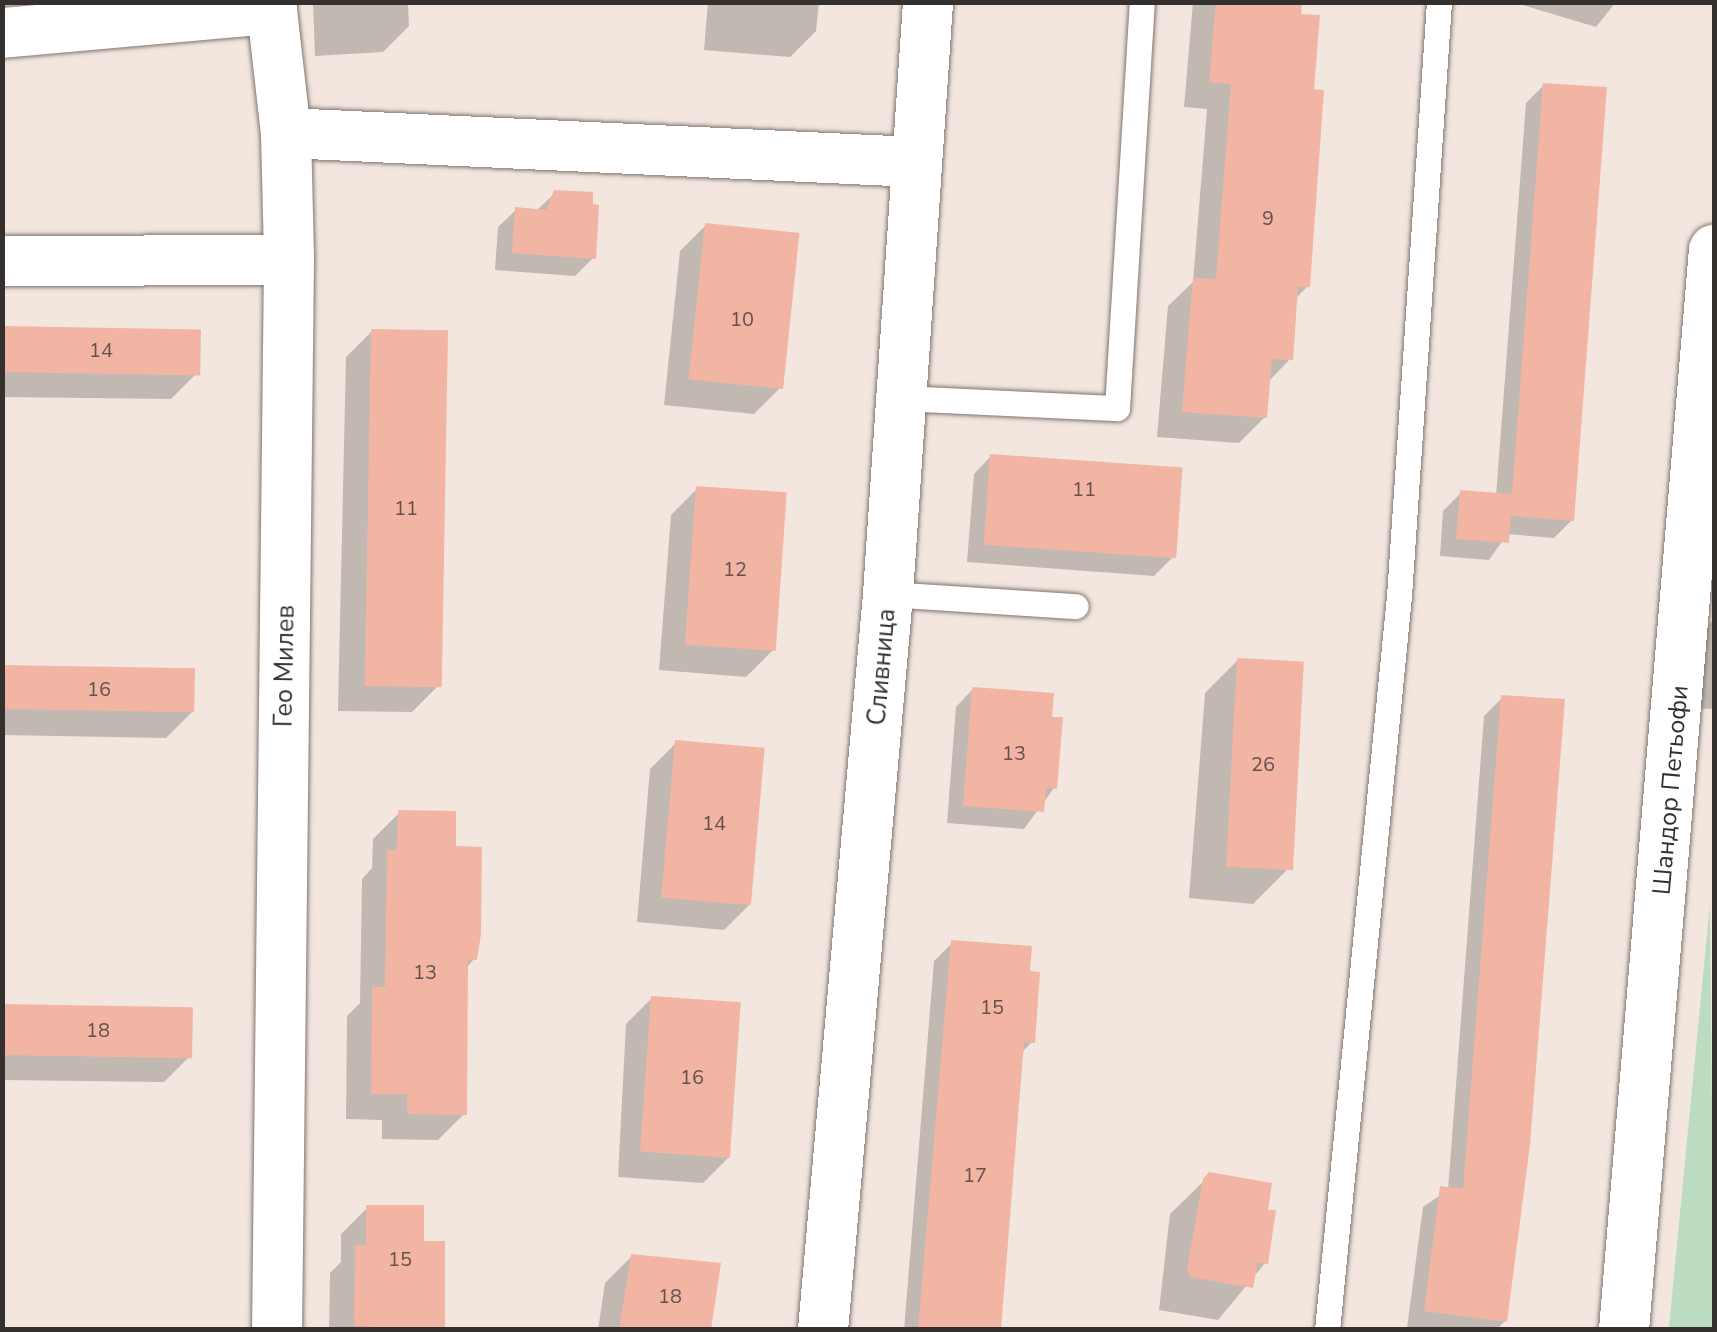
<!DOCTYPE html>
<meta charset="utf-8">
<style>
body{margin:0}
#map{position:relative;width:1717px;height:1332px;overflow:hidden;background:#f2e6df;font-family:"Nunito Sans",sans-serif}
div>[style]{position:absolute}
.green>*{inset:0;background:#bbdcc1}
.shadow>*{inset:0;background:#0003}
.building>*{inset:0;background:#f2b5a4;transform-origin:0 0}
.roads{filter:drop-shadow(0 0 2px #80756f) drop-shadow(0 0 2px #80756f)}
.lane>*{height:25px;margin:-12.5px;padding:0 12.5px;transform-origin:12.5px;border-radius:12.5px;background:#fff}
.street>*{height:50px;margin:-25px;padding:0 25px;transform-origin:25px;border-radius:25px;background:#fff}
span{translate:-50% -50%;white-space:nowrap;text-align:center;line-height:1.15;-webkit-text-stroke:8px #fff;paint-order:stroke}
.number-label{font-size:20px;color:#64514c}
.number-label span{-webkit-text-stroke-width:0}
.street-label{font-size:25px;color:#35302e}
.frame{position:absolute;inset:0;border:5px solid #35302e;pointer-events:none}
</style>
<div id="map">
<div class="green">
<div style="clip-path:polygon(1710px 904px,1714px 1329px,1669px 1329px,1674px 1275px)"></div>
</div>
<div class="shadow">
<div style="clip-path:polygon(313px 2px,408px 2px,409px 26px,383px 52px,315px 56px)"></div>
<div style="clip-path:polygon(708px 2px,819px 2px,816px 31px,790px 57px,704px 50px)"></div>
<div style="clip-path:polygon(1193px 2px,1300px 2px,1311px 92px,1308px 286px,1294px 300px,1290px 359px,1268px 382px,1265px 417px,1239px 443px,1157px 437px,1168px 306px,1193px 282px,1207px 109px,1184px 107px)"></div>
<div style="clip-path:polygon(1616px 2px,1596px 27px,1519px 4px,1520px 2px)"></div>
<div style="clip-path:polygon(1544px 85px,1572px 520px,1554px 538px,1507px 534px,1489px 560px,1440px 556px,1443px 511px,1461px 493px,1496px 496px,1526px 103px)"></div>
<div style="clip-path:polygon(555px 193px,593px 258px,575px 276px,495px 270px,498px 227px,516px 210px,536px 211px)"></div>
<div style="clip-path:polygon(706px 225px,780px 388px,754px 414px,664px 405px,680px 251px)"></div>
<div style="clip-path:polygon(2px 329px,197px 373px,171px 399px,2px 397px)"></div>
<div style="clip-path:polygon(372px 331px,438px 686px,412px 712px,338px 711px,346px 357px)"></div>
<div style="clip-path:polygon(991px 456px,1172px 558px,1154px 576px,967px 562px,974px 474px)"></div>
<div style="clip-path:polygon(697px 489px,772px 651px,746px 677px,659px 670px,671px 515px)"></div>
<div style="clip-path:polygon(1714px 619px,1714px 709px,1684px 708px,1690px 644px)"></div>
<div style="clip-path:polygon(1238px 660px,1286px 871px,1253px 904px,1189px 898px,1205px 693px)"></div>
<div style="clip-path:polygon(2px 668px,192px 712px,166px 738px,2px 735px)"></div>
<div style="clip-path:polygon(973px 689px,1054px 788px,1024px 829px,947px 823px,956px 707px)"></div>
<div style="clip-path:polygon(1502px 698px,1505px 1321px,1496px 1330px,1407px 1328px,1423px 1207px,1448px 1190px,1484px 716px)"></div>
<div style="clip-path:polygon(676px 743px,750px 904px,724px 930px,637px 922px,650px 769px)"></div>
<div style="clip-path:polygon(399px 813px,453px 849px,475px 958px,466px 968px,464px 1114px,438px 1140px,382px 1139px,382px 1120px,346px 1119px,347px 1016px,360px 1003px,362px 879px,372px 868px,373px 839px)"></div>
<div style="clip-path:polygon(952px 943px,1027px 973px,1032px 1042px,1020px 1054px,994px 1330px,904px 1330px,934px 961px)"></div>
<div style="clip-path:polygon(652px 998px,729px 1157px,703px 1183px,618px 1177px,626px 1024px)"></div>
<div style="clip-path:polygon(2px 1009px,190px 1056px,164px 1082px,2px 1080px)"></div>
<div style="clip-path:polygon(1210px 1175px,1265px 1263px,1218px 1320px,1159px 1310px,1170px 1214px)"></div>
<div style="clip-path:polygon(367px 1208px,422px 1244px,443px 1330px,329px 1330px,330px 1273px,341px 1262px,341px 1234px)"></div>
<div style="clip-path:polygon(632px 1256px,708px 1330px,598px 1330px,605px 1283px)"></div>
</div>
<div class="building">
<div style="clip-path:polygon(1216px 2px,1302px 2px,1301px 14px,1320px 15px,1314px 89px,1324px 90px,1310px 287px,1298px 287px,1293px 360px,1272px 359px,1267px 418px,1182px 412px,1193px 278px,1216px 279px,1231px 84px,1209px 82px)"></div>
<div style="clip-path:polygon(1543px 83px,1607px 87px,1574px 521px,1511px 516px,1509px 543px,1456px 539px,1460px 490px,1512px 494px)"></div>
<div style="clip-path:polygon(554px 190px,593px 192px,593px 204px,599px 205px,596px 259px,512px 253px,515px 207px,546px 210px)"></div>
<div style="left:705px;top:223px;width:95px;height:157px;rotate:6deg"></div>
<div style="left:2px;top:326px;width:199px;height:46px;rotate:1deg"></div>
<div style="left:371px;top:329px;width:77px;height:357px;rotate:1deg"></div>
<div style="left:990px;top:454px;width:193px;height:91px;rotate:4deg"></div>
<div style="left:696px;top:486px;width:91px;height:159px;rotate:4deg"></div>
<div style="left:1237px;top:658px;width:67px;height:209px;rotate:3deg"></div>
<div style="left:2px;top:665px;width:193px;height:44px;rotate:1deg"></div>
<div style="clip-path:polygon(972px 687px,1054px 693px,1052px 717px,1063px 717px,1057px 789px,1046px 788px,1044px 812px,963px 806px)"></div>
<div style="clip-path:polygon(1501px 695px,1565px 699px,1530px 1145px,1507px 1322px,1424px 1311px,1440px 1186px,1463px 1189px)"></div>
<div style="left:675px;top:740px;width:90px;height:158px;rotate:5deg"></div>
<div style="clip-path:polygon(398px 810px,456px 811px,456px 846px,482px 847px,481px 934px,477px 960px,468px 959px,467px 1115px,407px 1114px,407px 1094px,371px 1094px,372px 987px,385px 987px,387px 850px,397px 850px)"></div>
<div style="clip-path:polygon(951px 940px,1032px 946px,1030px 971px,1040px 972px,1035px 1043px,1024px 1042px,1001px 1330px,918px 1330px)"></div>
<div style="left:651px;top:996px;width:90px;height:156px;rotate:4deg"></div>
<div style="left:2px;top:1004px;width:191px;height:51px;rotate:1deg"></div>
<div style="clip-path:polygon(1209px 1172px,1272px 1183px,1268px 1210px,1276px 1210px,1268px 1264px,1258px 1262px,1253px 1288px,1191px 1277px,1187px 1269px,1203px 1179px)"></div>
<div style="clip-path:polygon(366px 1205px,424px 1205px,424px 1241px,445px 1241px,445px 1330px,354px 1326px,355px 1245px,366px 1245px)"></div>
<div style="clip-path:polygon(631px 1254px,721px 1263px,711px 1330px,619px 1330px)"></div>
</div>
<div class="roads">
<div class="lane">
<div style="left:902px;top:398px;width:215px;rotate:2.7deg"></div>
<div style="left:1117px;top:408px;width:407px;rotate:-86.5deg"></div>
<div style="left:888px;top:594px;width:188px;rotate:3.7deg"></div>
<div style="left:1327px;top:1330px;width:738px;rotate:-84.4deg"></div>
<div style="left:1399px;top:596px;width:595px;rotate:-86.15deg"></div>
</div>
<div class="street">
<div style="left:271px;top:2px;width:132px;rotate:83.5deg"></div>
<div style="left:286px;top:133px;width:127px;rotate:88.6deg"></div>
<div style="left:289px;top:260px;width:1070px;rotate:90.64deg"></div>
<div style="left:2px;top:33px;width:271px;rotate:-5.1deg"></div>
<div style="left:286px;top:133px;width:631px;rotate:2.64deg"></div>
<div style="left:2px;top:261px;width:287px;rotate:-0.2deg"></div>
<div style="left:823px;top:1330px;width:739px;rotate:-84.95deg"></div>
<div style="left:888px;top:594px;width:593px;rotate:-86.13deg"></div>
<div style="left:1624px;top:1330px;width:1084px;rotate:-85.24deg"></div>
</div>
</div>
<div class="number-label">
<span style="left:1268px;top:218px">9</span>
<span style="left:742px;top:319px">10</span>
<span style="left:101px;top:350px">14</span>
<span style="left:1084px;top:489px">11</span>
<span style="left:406px;top:508px">11</span>
<span style="left:735px;top:569px">12</span>
<span style="left:99px;top:689px">16</span>
<span style="left:1014px;top:753px">13</span>
<span style="left:1263px;top:764px">26</span>
<span style="left:714px;top:823px">14</span>
<span style="left:425px;top:972px">13</span>
<span style="left:992px;top:1007px">15</span>
<span style="left:98px;top:1030px">18</span>
<span style="left:692px;top:1077px">16</span>
<span style="left:975px;top:1175px">17</span>
<span style="left:400px;top:1259px">15</span>
<span style="left:670px;top:1296px">18</span>
</div>
<div class="street-label">
<span style="left:285px;top:666px;rotate:-89deg">Гео Милев</span>
<span style="left:882px;top:667px;rotate:-85deg">Сливница</span>
<span style="left:1671px;top:790px;rotate:-85deg">Шандор Петьофи</span>
</div>
<div class="frame"></div>
</div>
